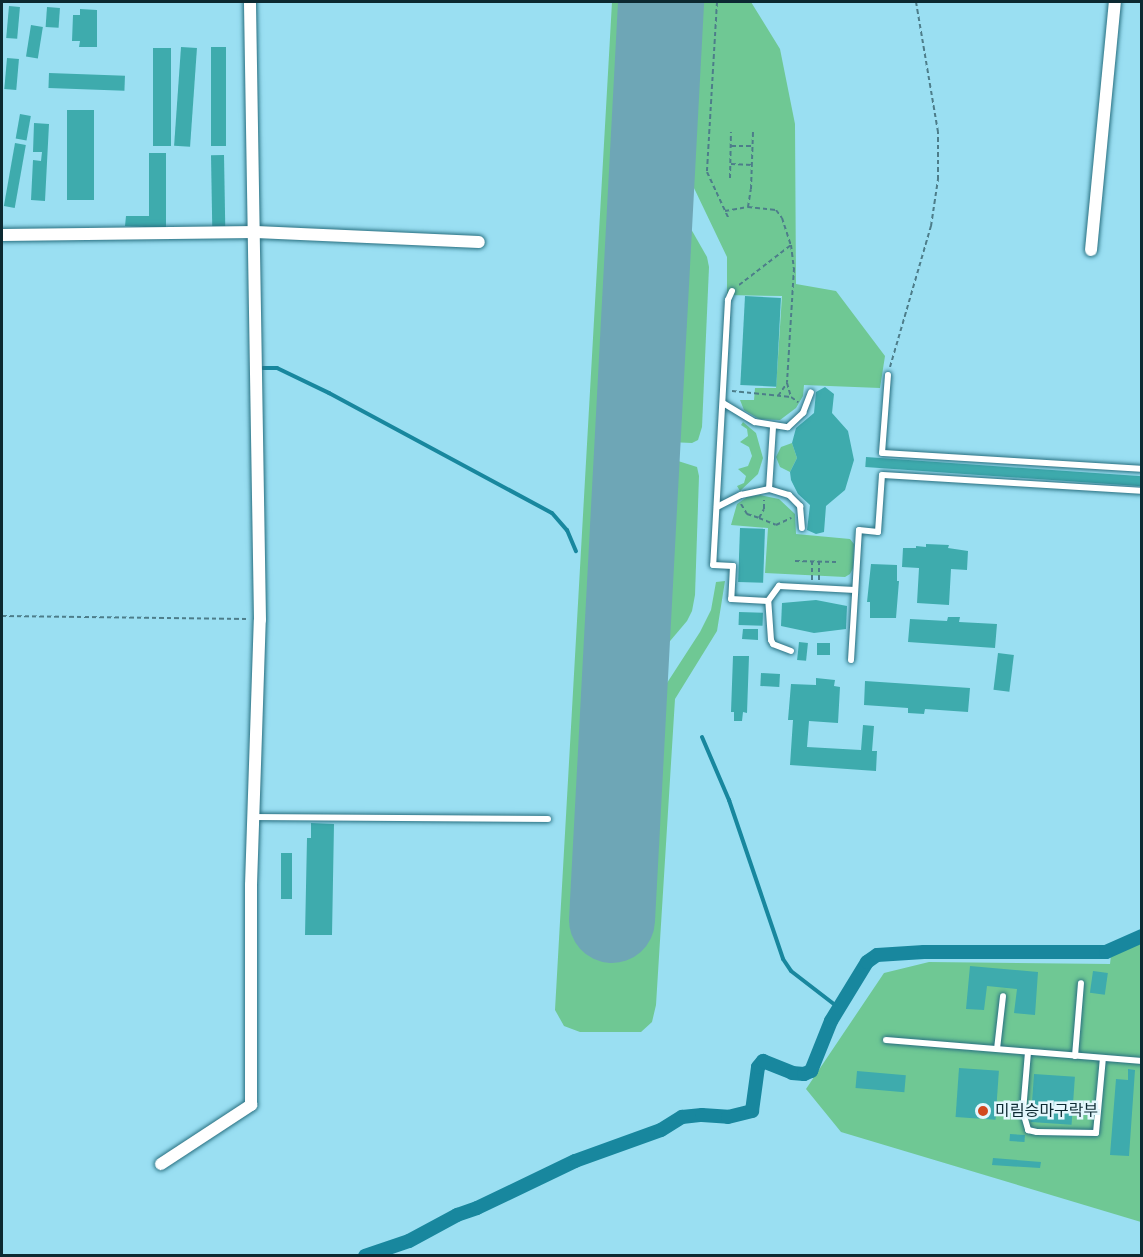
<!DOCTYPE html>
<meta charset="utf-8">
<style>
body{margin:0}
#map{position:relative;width:1143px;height:1257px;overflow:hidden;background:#9adff2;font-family:Raleway,"Noto Sans KR",sans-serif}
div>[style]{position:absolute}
.green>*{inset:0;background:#6fc894}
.stream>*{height:4px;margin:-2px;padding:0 2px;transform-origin:2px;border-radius:2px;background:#18879e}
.canal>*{height:14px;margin:-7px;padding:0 7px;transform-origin:7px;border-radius:7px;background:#18879e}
.runway>*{height:86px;margin:-43px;padding:0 43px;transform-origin:43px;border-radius:43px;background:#6ea6b6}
.building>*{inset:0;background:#3eabad;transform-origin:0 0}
.path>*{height:2px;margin-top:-1px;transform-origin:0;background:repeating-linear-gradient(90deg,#4d7d8a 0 4.5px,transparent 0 7.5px)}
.roads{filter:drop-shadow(0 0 2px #286f80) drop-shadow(0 0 2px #286f80)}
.lane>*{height:6px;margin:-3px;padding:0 3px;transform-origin:3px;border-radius:3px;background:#fff}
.street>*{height:12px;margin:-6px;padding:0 6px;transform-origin:6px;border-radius:6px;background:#fff}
.dots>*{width:16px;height:16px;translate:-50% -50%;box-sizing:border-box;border:3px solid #e3f7fd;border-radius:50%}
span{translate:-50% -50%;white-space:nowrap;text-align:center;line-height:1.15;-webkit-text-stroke:5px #e3f7fd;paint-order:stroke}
.poi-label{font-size:16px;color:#0c2931}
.left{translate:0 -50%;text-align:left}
.frame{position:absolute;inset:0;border:3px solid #0c2931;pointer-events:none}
</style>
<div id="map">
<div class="green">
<div style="clip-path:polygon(612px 2px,643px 2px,588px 926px,631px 928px,643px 720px,700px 632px,711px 610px,716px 582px,725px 581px,717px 631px,675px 699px,656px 1005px,652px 1022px,641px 1032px,580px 1032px,564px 1026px,555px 1010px)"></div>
<div style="clip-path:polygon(682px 2px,751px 2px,780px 49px,795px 124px,796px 284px,836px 291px,885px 356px,880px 388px,804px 385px,803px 396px,796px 408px,780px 420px,759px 419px,744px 410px,740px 400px,754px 400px,755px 388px,776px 388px,782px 296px,727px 295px,727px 257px,672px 142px)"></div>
<div style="clip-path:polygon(679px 208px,707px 257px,709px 267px,702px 427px,698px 440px,692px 443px,669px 442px,662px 440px,658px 431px,669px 214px,671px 210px)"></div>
<div style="clip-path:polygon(743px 422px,756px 433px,763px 458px,758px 474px,740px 491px,737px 486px,744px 483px,746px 476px,738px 469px,748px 466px,752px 456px,749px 447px,740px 442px,748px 436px,747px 429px,741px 425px)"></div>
<div style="clip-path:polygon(792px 443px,797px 458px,790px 472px,780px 467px,776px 457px,781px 447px)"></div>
<div style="clip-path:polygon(678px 461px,697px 467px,699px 476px,695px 595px,692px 611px,687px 621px,654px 660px,648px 658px,645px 653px,656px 471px,662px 464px)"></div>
<div style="clip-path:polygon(760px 495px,779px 499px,795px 514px,796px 534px,850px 539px,854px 544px,853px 568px,850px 574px,845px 577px,765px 573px,768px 528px,731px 525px,737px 504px,747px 497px)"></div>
<div style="clip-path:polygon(1141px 943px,1141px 1222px,841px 1132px,806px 1089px,884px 973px,929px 962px,1110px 964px,1111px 955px)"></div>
</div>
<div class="stream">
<div style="left:263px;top:368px;width:14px"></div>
<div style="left:277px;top:368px;width:58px;rotate:25.7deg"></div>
<div style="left:329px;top:393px;width:253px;rotate:28.3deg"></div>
<div style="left:552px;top:513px;width:23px;rotate:49deg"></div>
<div style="left:567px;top:530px;width:23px;rotate:67deg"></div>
<div style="left:702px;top:737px;width:69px;rotate:66.8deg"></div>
<div style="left:729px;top:800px;width:168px;rotate:71.2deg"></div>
<div style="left:783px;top:959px;width:14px;rotate:56deg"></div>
<div style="left:791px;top:971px;width:61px;rotate:37.6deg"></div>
</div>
<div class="canal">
<div style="left:365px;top:1256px;width:46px;rotate:-18.8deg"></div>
<div style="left:409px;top:1241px;width:55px;rotate:-28.4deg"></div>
<div style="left:457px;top:1215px;width:21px;rotate:-19deg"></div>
<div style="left:477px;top:1208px;width:109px;rotate:-25.6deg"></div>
<div style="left:575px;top:1161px;width:91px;rotate:-19.8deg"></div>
<div style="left:661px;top:1130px;width:25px;rotate:-32deg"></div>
<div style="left:682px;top:1117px;width:20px;rotate:-6deg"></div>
<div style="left:702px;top:1115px;width:26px;rotate:4deg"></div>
<div style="left:728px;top:1117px;width:25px;rotate:-14deg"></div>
<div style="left:752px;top:1111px;width:44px;rotate:-82.2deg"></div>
<div style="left:758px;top:1067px;width:8px;rotate:-50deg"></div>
<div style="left:763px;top:1061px;width:31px;rotate:22deg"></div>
<div style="left:792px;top:1073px;width:12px;rotate:5deg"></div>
<div style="left:804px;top:1074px;width:8px;rotate:-23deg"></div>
<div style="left:811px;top:1071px;width:54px;rotate:-68.2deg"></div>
<div style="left:831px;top:1021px;width:69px;rotate:-58.6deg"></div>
<div style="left:867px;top:962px;width:12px;rotate:-35deg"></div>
<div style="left:877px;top:955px;width:47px;rotate:-3.7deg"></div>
<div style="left:924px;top:952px;width:182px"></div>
<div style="left:1106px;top:952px;width:39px;rotate:-24deg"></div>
</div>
<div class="runway">
<div style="left:612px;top:920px;width:919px;rotate:-86.94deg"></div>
</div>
<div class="building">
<div style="left:9px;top:6px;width:11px;height:32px;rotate:5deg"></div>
<div style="left:47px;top:7px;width:13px;height:20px;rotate:4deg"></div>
<div style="clip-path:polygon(80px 9px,97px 10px,97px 47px,79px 47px,80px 41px,72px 41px,73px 15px,80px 15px)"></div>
<div style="left:31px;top:25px;width:12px;height:32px;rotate:9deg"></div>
<div style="left:181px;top:47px;width:16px;height:99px;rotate:4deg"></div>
<div style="left:211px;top:47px;width:15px;height:99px"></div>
<div style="left:153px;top:48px;width:18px;height:98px"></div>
<div style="left:7px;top:58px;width:12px;height:31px;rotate:5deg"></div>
<div style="left:49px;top:73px;width:76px;height:15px;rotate:2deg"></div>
<div style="left:67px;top:110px;width:27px;height:90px"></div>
<div style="left:20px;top:114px;width:11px;height:25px;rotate:10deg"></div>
<div style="clip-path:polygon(34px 123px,49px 124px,45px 201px,31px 200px,33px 160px,41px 161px,42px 152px,33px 152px)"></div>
<div style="left:15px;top:143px;width:11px;height:64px;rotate:10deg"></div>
<div style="clip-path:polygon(149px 153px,166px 153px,166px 228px,125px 226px,126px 216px,149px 216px)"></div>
<div style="left:224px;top:155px;width:71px;height:13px;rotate:89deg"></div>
<div style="left:745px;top:296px;width:36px;height:89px;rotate:3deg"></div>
<div style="clip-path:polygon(825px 387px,834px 394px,832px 413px,848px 431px,854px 460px,845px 490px,826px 506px,824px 532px,816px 534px,807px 530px,810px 505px,798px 494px,791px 480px,790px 472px,797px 458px,792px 443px,796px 428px,814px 413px,816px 392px)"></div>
<div style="left:866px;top:457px;width:277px;height:10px;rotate:4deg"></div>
<div style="left:740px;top:528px;width:25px;height:54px;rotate:2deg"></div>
<div style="clip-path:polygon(926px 544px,949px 545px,948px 548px,968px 551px,967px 570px,951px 569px,949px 605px,917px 603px,919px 568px,902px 567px,903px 548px,916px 548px,916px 546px,926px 547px)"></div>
<div style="clip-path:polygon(871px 564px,897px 565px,897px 581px,899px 581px,896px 618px,870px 618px,870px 602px,867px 602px)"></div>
<div style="clip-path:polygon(816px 600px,847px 606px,846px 629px,814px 633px,781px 626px,782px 603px)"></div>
<div style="left:739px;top:612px;width:24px;height:13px;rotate:2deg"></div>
<div style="clip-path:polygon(948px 617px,960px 617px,959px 622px,997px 624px,995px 648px,908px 642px,910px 619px,947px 621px)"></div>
<div style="clip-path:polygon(743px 629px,758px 629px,758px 640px,742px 639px)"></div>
<div style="left:799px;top:642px;width:9px;height:18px;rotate:6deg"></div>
<div style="left:817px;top:643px;width:13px;height:12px"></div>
<div style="left:998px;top:653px;width:16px;height:37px;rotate:7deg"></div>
<div style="clip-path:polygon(733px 656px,749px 656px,747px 713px,743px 712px,742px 721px,734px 721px,734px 712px,731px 712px)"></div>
<div style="left:761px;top:673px;width:19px;height:13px;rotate:3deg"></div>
<div style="clip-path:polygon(816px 678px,835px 680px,834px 686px,840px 687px,838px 723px,809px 721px,807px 747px,861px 750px,863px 725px,874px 726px,872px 751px,877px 751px,876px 771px,790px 765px,793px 720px,788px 720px,791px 684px,816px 685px)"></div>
<div style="clip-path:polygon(865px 681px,970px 688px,968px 712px,925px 709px,924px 714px,908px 713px,908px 708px,864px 705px)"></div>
<div style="clip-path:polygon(311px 823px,334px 824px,332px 935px,305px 935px,307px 838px,311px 838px)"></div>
<div style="left:281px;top:853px;width:11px;height:46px"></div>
<div style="clip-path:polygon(970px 966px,1038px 972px,1035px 1015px,1014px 1013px,1017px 989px,987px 986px,984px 1010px,966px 1009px)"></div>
<div style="left:1093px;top:971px;width:15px;height:22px;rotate:8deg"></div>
<div style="left:959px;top:1068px;width:40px;height:49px;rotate:4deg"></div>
<div style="clip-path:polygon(1128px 1069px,1135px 1070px,1129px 1156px,1110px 1155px,1116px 1079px,1128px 1080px)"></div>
<div style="left:857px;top:1071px;width:49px;height:17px;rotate:5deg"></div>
<div style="left:1034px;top:1074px;width:41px;height:48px;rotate:4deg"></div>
<div style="left:1010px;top:1134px;width:15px;height:7px;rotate:4deg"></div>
<div style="clip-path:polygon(993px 1158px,1041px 1162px,1040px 1168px,992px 1165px)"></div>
</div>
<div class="path">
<div style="left:717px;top:2px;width:170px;rotate:93.4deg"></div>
<div style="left:707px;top:172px;width:50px;rotate:65deg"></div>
<div style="left:731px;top:146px;width:22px"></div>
<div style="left:731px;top:164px;width:21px;rotate:3deg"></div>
<div style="left:730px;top:178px;width:46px;rotate:-88.8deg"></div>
<div style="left:748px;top:207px;width:18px;rotate:-81deg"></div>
<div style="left:751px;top:189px;width:58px;rotate:-88deg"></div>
<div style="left:725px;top:211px;width:23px;rotate:-10deg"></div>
<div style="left:748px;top:207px;width:28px;rotate:6deg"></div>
<div style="left:776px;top:210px;width:10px;rotate:53deg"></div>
<div style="left:782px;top:218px;width:28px;rotate:72deg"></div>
<div style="left:791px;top:245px;width:23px;rotate:83deg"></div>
<div style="left:794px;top:268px;width:115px;rotate:93.5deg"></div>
<div style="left:787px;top:383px;width:15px;rotate:74deg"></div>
<div style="left:791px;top:397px;width:9px;rotate:36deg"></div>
<div style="left:739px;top:285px;width:66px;rotate:-37.6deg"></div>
<div style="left:890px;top:367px;width:147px;rotate:-73.8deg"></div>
<div style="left:931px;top:226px;width:48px;rotate:-81.5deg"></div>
<div style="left:938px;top:179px;width:47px;rotate:-90deg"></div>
<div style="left:938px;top:132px;width:132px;rotate:-99.6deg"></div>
<div style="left:732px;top:391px;width:59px;rotate:5.8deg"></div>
<div style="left:778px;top:396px;width:16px;rotate:-55deg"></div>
<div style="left:741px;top:504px;width:12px;rotate:59deg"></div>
<div style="left:747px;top:514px;width:13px;rotate:18deg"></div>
<div style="left:759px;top:518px;width:10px;rotate:-61deg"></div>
<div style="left:764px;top:509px;width:9px;rotate:-90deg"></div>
<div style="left:759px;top:518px;width:18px;rotate:22deg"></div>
<div style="left:776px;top:525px;width:17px;rotate:-25deg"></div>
<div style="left:795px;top:561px;width:41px;rotate:1.4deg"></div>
<div style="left:812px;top:580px;width:18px;rotate:-90deg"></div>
<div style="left:819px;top:580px;width:18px;rotate:-90deg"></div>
<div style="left:2px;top:616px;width:246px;rotate:0.7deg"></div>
</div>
<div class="roads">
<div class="lane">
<div style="left:732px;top:291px;width:10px;rotate:114deg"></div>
<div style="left:728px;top:300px;width:265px;rotate:93.2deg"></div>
<div style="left:713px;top:565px;width:20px;rotate:3deg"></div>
<div style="left:733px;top:566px;width:33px;rotate:93deg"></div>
<div style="left:731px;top:599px;width:37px;rotate:3deg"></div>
<div style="left:888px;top:375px;width:78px;rotate:94.4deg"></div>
<div style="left:882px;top:453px;width:260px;rotate:3.5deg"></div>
<div style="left:723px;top:403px;width:37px;rotate:31deg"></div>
<div style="left:755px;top:422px;width:33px;rotate:9deg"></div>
<div style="left:788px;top:427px;width:21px;rotate:-43deg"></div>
<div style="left:803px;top:413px;width:22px;rotate:-69deg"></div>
<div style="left:769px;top:489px;width:62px;rotate:-86.3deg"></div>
<div style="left:717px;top:507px;width:27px;rotate:-27deg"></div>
<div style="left:741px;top:495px;width:29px;rotate:-12deg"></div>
<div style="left:769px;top:489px;width:21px;rotate:17deg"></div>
<div style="left:789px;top:495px;width:16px;rotate:45deg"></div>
<div style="left:800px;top:506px;width:22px;rotate:85deg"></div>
<div style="left:791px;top:651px;width:19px;rotate:-159deg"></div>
<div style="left:773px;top:644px;width:4px;rotate:-117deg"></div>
<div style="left:771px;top:640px;width:39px;rotate:-94deg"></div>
<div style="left:768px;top:601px;width:19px;rotate:-54deg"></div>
<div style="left:779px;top:586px;width:76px;rotate:3deg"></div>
<div style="left:851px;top:660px;width:130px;rotate:-86.5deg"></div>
<div style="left:859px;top:530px;width:19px;rotate:6deg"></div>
<div style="left:878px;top:532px;width:57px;rotate:-86deg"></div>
<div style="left:882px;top:475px;width:260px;rotate:3.5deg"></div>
<div style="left:254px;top:817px;width:294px;rotate:0.4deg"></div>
<div style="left:886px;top:1040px;width:257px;rotate:4.7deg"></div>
<div style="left:997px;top:1049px;width:53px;rotate:-83.5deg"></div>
<div style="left:1028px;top:1052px;width:60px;rotate:94.8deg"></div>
<div style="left:1023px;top:1112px;width:19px;rotate:74deg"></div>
<div style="left:1028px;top:1130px;width:9px;rotate:13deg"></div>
<div style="left:1037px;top:1132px;width:59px;rotate:1deg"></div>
<div style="left:1096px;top:1133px;width:75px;rotate:-84.7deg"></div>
<div style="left:1075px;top:1056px;width:73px;rotate:-85.3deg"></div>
</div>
<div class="street">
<div style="left:2px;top:235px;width:254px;rotate:-0.7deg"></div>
<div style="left:256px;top:232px;width:223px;rotate:2.6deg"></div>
<div style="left:1091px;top:250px;width:249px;rotate:-84.5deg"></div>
<div style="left:161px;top:1164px;width:108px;rotate:-33.2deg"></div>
<div style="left:251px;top:1105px;width:220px;rotate:-90deg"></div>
<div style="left:251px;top:885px;width:265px;rotate:-88.1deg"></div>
<div style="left:260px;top:620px;width:618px;rotate:-90.93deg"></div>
</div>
</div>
<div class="dots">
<div style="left:983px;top:1111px;background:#d1491e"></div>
</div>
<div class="poi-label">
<span class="left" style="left:995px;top:1111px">미림승마구락부</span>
</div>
<div class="frame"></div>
</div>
